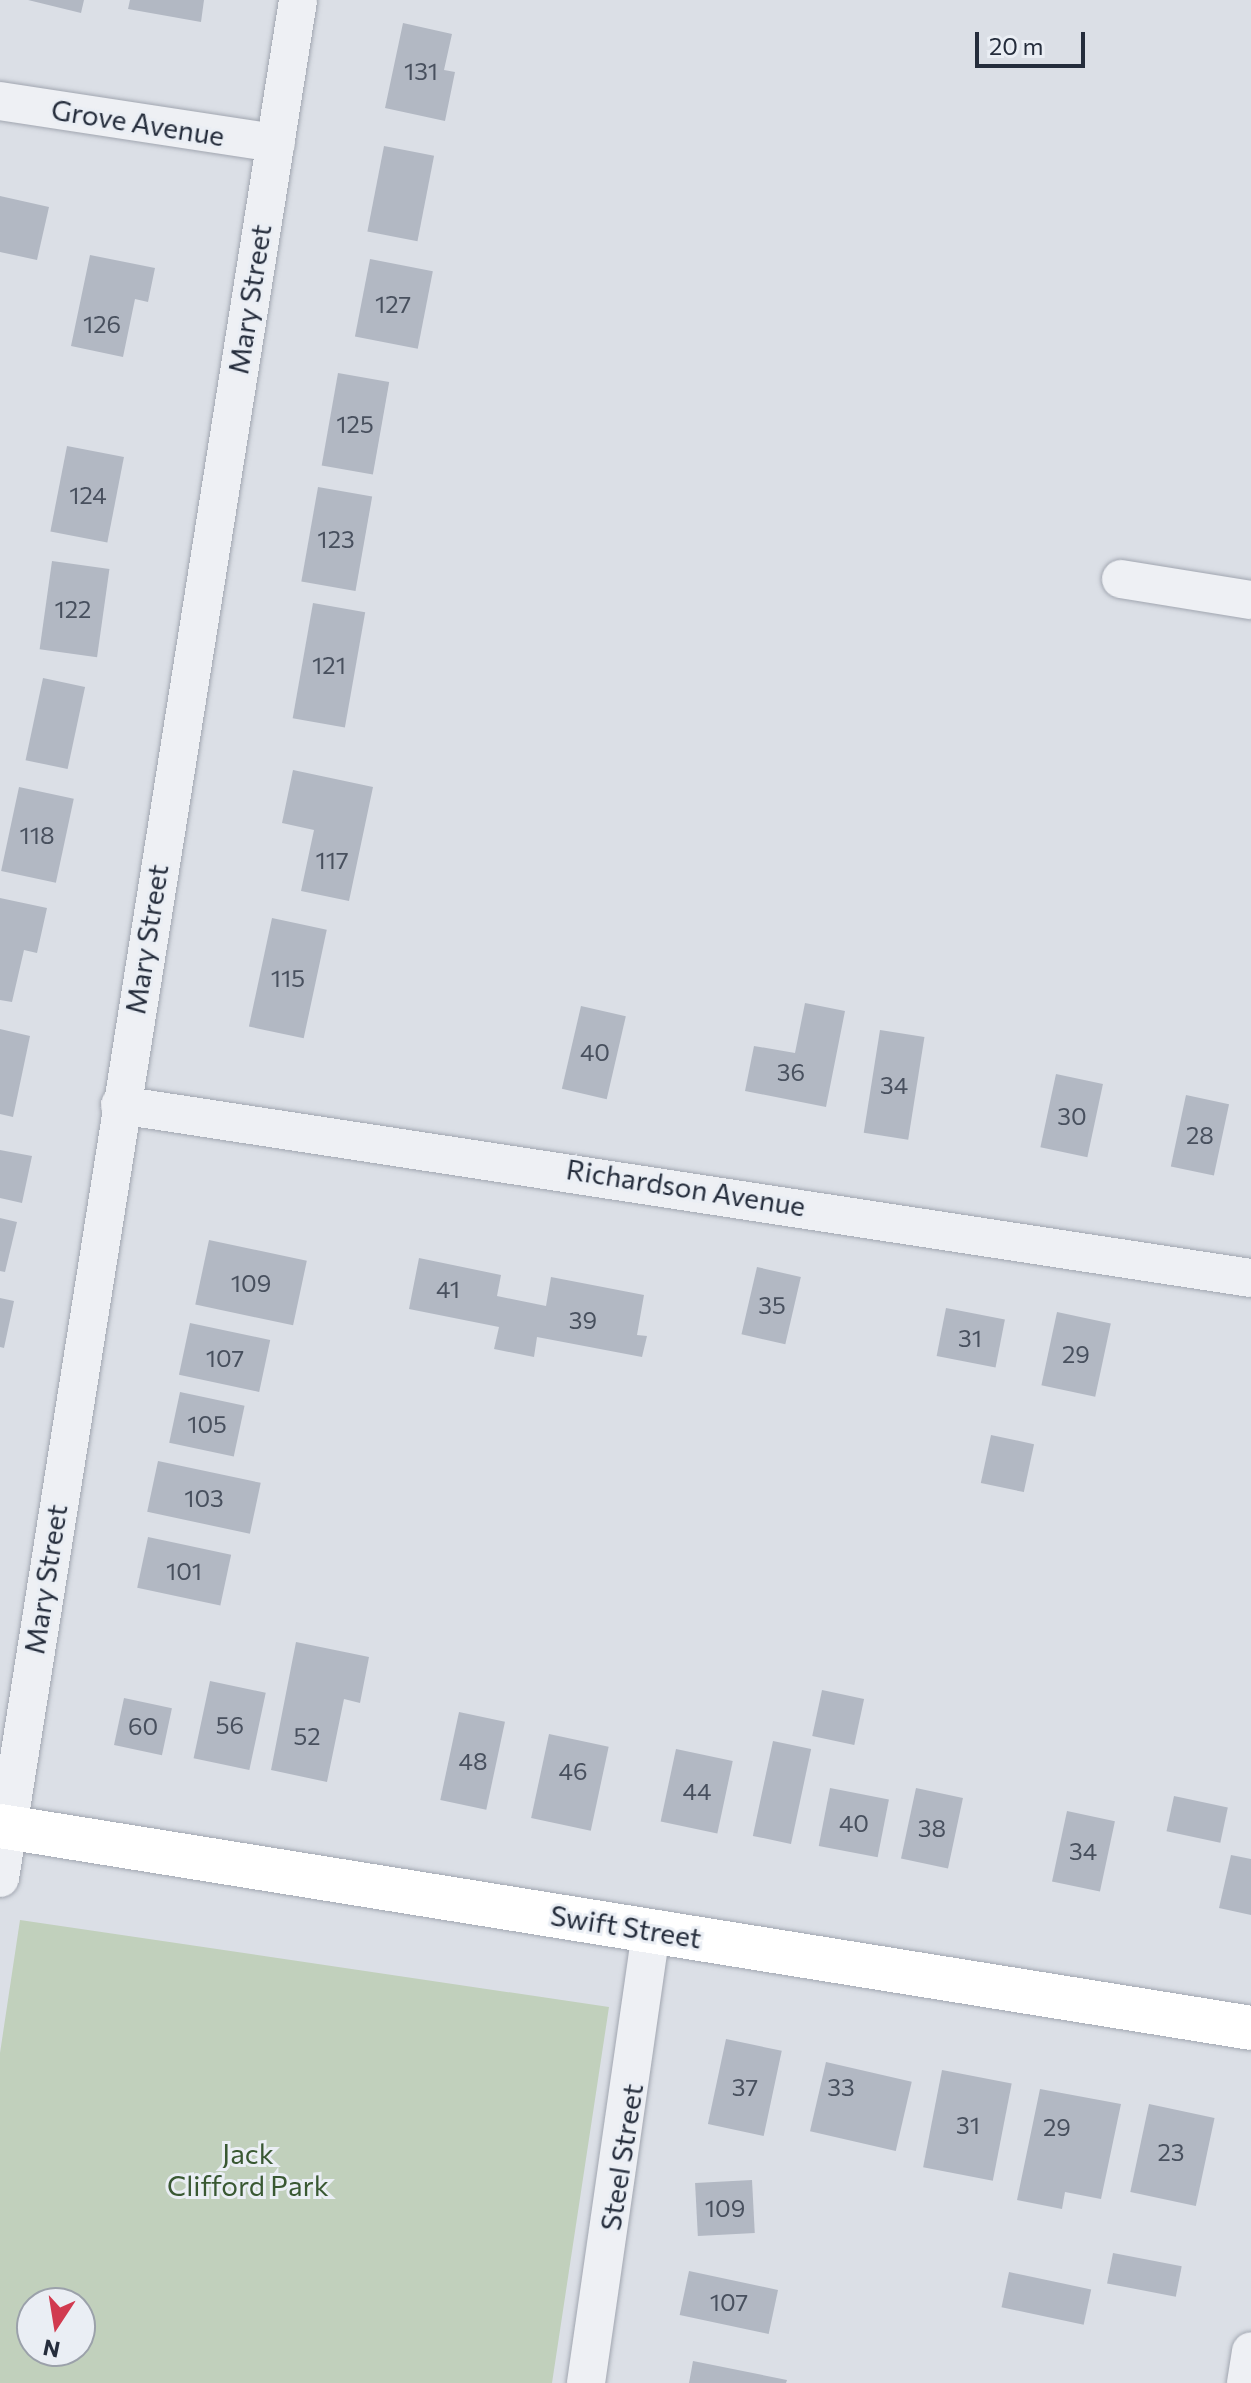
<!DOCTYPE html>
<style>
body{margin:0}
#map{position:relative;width:1251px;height:2383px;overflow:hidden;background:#dbdfe6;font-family:Commissioner,sans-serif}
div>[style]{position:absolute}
.green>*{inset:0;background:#c1d0bc}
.building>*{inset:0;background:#b2b8c3;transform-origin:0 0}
.roads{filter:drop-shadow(0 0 2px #a1a6b0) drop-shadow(0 0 2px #a1a6b0)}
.minor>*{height:38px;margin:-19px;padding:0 19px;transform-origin:19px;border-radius:19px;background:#eef0f4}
.major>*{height:44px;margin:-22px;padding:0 22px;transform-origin:22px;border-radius:22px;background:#fff}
span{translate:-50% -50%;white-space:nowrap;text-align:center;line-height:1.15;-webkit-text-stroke:6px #eaeef4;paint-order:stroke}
.number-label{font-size:24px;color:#48505e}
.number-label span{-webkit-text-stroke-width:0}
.street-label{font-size:28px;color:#252d3c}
.park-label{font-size:28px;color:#395832}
.north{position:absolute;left:16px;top:2287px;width:80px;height:80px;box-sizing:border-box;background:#eaeef4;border:2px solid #9ba1aa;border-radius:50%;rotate:192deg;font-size:22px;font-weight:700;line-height:32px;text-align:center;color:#252d3c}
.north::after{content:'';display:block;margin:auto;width:28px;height:36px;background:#d13a4f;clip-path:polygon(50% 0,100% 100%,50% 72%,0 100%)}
.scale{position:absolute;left:975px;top:32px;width:110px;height:36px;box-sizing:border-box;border:4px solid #252d3c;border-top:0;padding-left:10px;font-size:24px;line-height:28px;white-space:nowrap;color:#252d3c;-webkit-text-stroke:6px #eaeef4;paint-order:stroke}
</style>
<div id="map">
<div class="green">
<div style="clip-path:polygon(evenodd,20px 1920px,609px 2007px,552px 2383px,0 2383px,0 2053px,20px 1920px,80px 2303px,80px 2351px,32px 2351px,32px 2303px,80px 2303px)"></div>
</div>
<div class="building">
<div style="clip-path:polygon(28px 0,84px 0,81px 13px)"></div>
<div style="clip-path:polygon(130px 0,204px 0,201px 22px,128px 9px)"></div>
<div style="clip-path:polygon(403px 23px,452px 34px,444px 70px,455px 72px,445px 121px,385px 108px)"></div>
<div style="left:384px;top:146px;width:51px;height:87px;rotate:11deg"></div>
<div style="clip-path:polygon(0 196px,49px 207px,37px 260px,0 252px)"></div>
<div style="clip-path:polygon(90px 255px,155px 268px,148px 302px,135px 299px,123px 357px,71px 346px)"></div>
<div style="left:370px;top:259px;width:64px;height:79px;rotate:11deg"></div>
<div style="left:338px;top:373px;width:52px;height:94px;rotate:10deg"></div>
<div style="left:67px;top:446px;width:58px;height:87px;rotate:11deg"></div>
<div style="left:318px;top:487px;width:55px;height:96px;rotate:10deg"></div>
<div style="left:52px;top:561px;width:58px;height:89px;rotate:8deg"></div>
<div style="left:313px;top:603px;width:53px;height:117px;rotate:10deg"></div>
<div style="left:43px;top:678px;width:43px;height:84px;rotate:12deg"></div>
<div style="clip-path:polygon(293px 770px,373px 787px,349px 901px,301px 891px,314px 830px,282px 823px)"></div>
<div style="left:19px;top:787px;width:56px;height:86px;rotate:12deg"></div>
<div style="clip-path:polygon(0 898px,47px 908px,37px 953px,24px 950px,12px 1002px,0 1000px)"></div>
<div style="left:272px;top:918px;width:56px;height:111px;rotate:12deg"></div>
<div style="clip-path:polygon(805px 1003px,845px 1011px,826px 1107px,745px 1091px,754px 1046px,795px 1053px)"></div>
<div style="left:581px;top:1006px;width:46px;height:85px;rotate:13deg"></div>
<div style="clip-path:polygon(0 1029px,30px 1036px,13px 1117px,0 1114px)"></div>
<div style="left:880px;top:1030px;width:45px;height:104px;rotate:9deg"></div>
<div style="left:1056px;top:1074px;width:48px;height:75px;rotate:12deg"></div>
<div style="left:1186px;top:1095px;width:44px;height:73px;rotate:12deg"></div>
<div style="clip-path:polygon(0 1150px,32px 1156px,22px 1203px,0 1198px)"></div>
<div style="clip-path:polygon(0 1218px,17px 1222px,5px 1272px,0 1271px)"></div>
<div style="left:209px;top:1240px;width:100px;height:66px;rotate:12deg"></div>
<div style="clip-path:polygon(419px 1258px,501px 1275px,497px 1296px,546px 1306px,551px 1277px,644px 1295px,637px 1335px,647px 1336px,642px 1357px,537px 1337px,534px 1357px,494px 1349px,499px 1327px,409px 1309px)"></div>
<div style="left:757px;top:1267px;width:45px;height:69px;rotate:13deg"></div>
<div style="clip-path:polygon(0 1298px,14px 1301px,4px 1348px,0 1347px)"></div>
<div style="left:946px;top:1308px;width:60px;height:49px;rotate:11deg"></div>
<div style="left:1057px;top:1312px;width:55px;height:75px;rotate:12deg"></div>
<div style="left:190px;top:1323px;width:82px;height:53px;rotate:12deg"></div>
<div style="left:180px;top:1392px;width:66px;height:52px;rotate:12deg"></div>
<div style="left:991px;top:1435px;width:44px;height:49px;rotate:12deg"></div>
<div style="left:158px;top:1461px;width:105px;height:52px;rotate:12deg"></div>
<div style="left:148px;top:1537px;width:85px;height:52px;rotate:12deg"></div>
<div style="clip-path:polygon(296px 1642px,369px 1657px,360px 1703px,344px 1699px,327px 1782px,271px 1770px)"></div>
<div style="left:210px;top:1681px;width:57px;height:79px;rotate:12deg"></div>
<div style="left:822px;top:1690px;width:43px;height:47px;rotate:12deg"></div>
<div style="left:124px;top:1698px;width:49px;height:48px;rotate:12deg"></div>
<div style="left:459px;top:1712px;width:47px;height:90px;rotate:12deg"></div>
<div style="left:549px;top:1734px;width:61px;height:86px;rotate:12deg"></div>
<div style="left:773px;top:1741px;width:39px;height:97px;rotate:12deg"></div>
<div style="left:676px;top:1749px;width:58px;height:74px;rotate:12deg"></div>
<div style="left:830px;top:1788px;width:60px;height:59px;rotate:11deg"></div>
<div style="left:916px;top:1788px;width:48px;height:72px;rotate:12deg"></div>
<div style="left:1174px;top:1796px;width:55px;height:36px;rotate:12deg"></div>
<div style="left:1067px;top:1811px;width:49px;height:72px;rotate:12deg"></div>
<div style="clip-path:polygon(1231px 1855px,1251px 1859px,1251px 1915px,1219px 1908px)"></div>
<div style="left:726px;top:2039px;width:57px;height:87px;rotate:12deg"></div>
<div style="left:826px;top:2062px;width:88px;height:71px;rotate:13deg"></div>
<div style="left:942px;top:2070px;width:71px;height:99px;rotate:11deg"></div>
<div style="clip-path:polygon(1040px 2089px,1121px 2104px,1101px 2199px,1065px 2192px,1062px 2209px,1017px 2200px)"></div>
<div style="left:1149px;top:2104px;width:67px;height:90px;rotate:12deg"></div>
<div style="left:752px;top:2180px;width:53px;height:57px;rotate:87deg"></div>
<div style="left:1113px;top:2253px;width:70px;height:31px;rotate:11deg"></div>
<div style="left:689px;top:2271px;width:91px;height:45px;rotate:12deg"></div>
<div style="left:1009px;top:2272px;width:84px;height:36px;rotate:12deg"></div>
<div style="clip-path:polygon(693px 2361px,787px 2380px,786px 2383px,689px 2383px)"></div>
</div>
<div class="roads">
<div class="minor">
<div style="left:0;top:101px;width:279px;rotate:8.7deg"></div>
<div style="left:1121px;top:579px;width:132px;rotate:9.2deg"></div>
<div style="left:120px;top:1105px;width:1144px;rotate:8.7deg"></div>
<div style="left:0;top:1878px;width:1901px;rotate:-80.98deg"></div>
<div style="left:586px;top:2383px;width:457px;rotate:-81.8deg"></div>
<div style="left:1246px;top:2383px;width:32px;rotate:-81deg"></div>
</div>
<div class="major">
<div style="left:0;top:1826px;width:1267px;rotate:9.17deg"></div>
</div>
</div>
<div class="number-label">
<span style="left:421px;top:71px">131</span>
<span style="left:393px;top:304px">127</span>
<span style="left:102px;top:324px">126</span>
<span style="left:355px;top:424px">125</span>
<span style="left:88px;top:495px">124</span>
<span style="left:336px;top:539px">123</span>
<span style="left:73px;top:609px">122</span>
<span style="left:329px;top:665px">121</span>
<span style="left:37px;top:835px">118</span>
<span style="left:332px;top:860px">117</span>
<span style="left:288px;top:978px">115</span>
<span style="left:595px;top:1052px">40</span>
<span style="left:791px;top:1072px">36</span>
<span style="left:894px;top:1085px">34</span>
<span style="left:1072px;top:1116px">30</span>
<span style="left:1200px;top:1135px">28</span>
<span style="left:251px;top:1283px">109</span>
<span style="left:448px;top:1289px">41</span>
<span style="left:772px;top:1305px">35</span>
<span style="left:583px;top:1320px">39</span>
<span style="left:970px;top:1338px">31</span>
<span style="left:1076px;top:1354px">29</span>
<span style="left:225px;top:1358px">107</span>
<span style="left:207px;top:1424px">105</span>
<span style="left:204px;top:1498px">103</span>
<span style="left:184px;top:1571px">101</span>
<span style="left:230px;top:1725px">56</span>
<span style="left:143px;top:1726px">60</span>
<span style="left:307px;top:1736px">52</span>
<span style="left:473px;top:1761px">48</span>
<span style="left:573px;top:1771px">46</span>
<span style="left:697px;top:1791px">44</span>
<span style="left:854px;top:1823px">40</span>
<span style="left:932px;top:1828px">38</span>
<span style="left:1083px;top:1851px">34</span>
<span style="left:745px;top:2087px">37</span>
<span style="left:841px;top:2087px">33</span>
<span style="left:968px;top:2125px">31</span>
<span style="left:1057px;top:2127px">29</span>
<span style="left:1171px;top:2152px">23</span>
<span style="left:725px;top:2208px">109</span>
<span style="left:729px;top:2302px">107</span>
</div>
<div class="street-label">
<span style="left:138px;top:122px;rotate:9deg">Grove Avenue</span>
<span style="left:249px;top:299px;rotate:-81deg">Mary Street</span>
<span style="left:146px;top:939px;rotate:-81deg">Mary Street</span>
<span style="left:686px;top:1187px;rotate:9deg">Richardson Avenue</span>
<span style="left:45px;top:1579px;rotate:-81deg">Mary Street</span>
<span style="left:626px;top:1926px;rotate:9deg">Swift Street</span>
<span style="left:621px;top:2157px;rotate:-81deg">Steel Street</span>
</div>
<div class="park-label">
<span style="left:248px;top:2169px">Jack<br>Clifford Park</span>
</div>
<div class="north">N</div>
<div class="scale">20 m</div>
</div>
